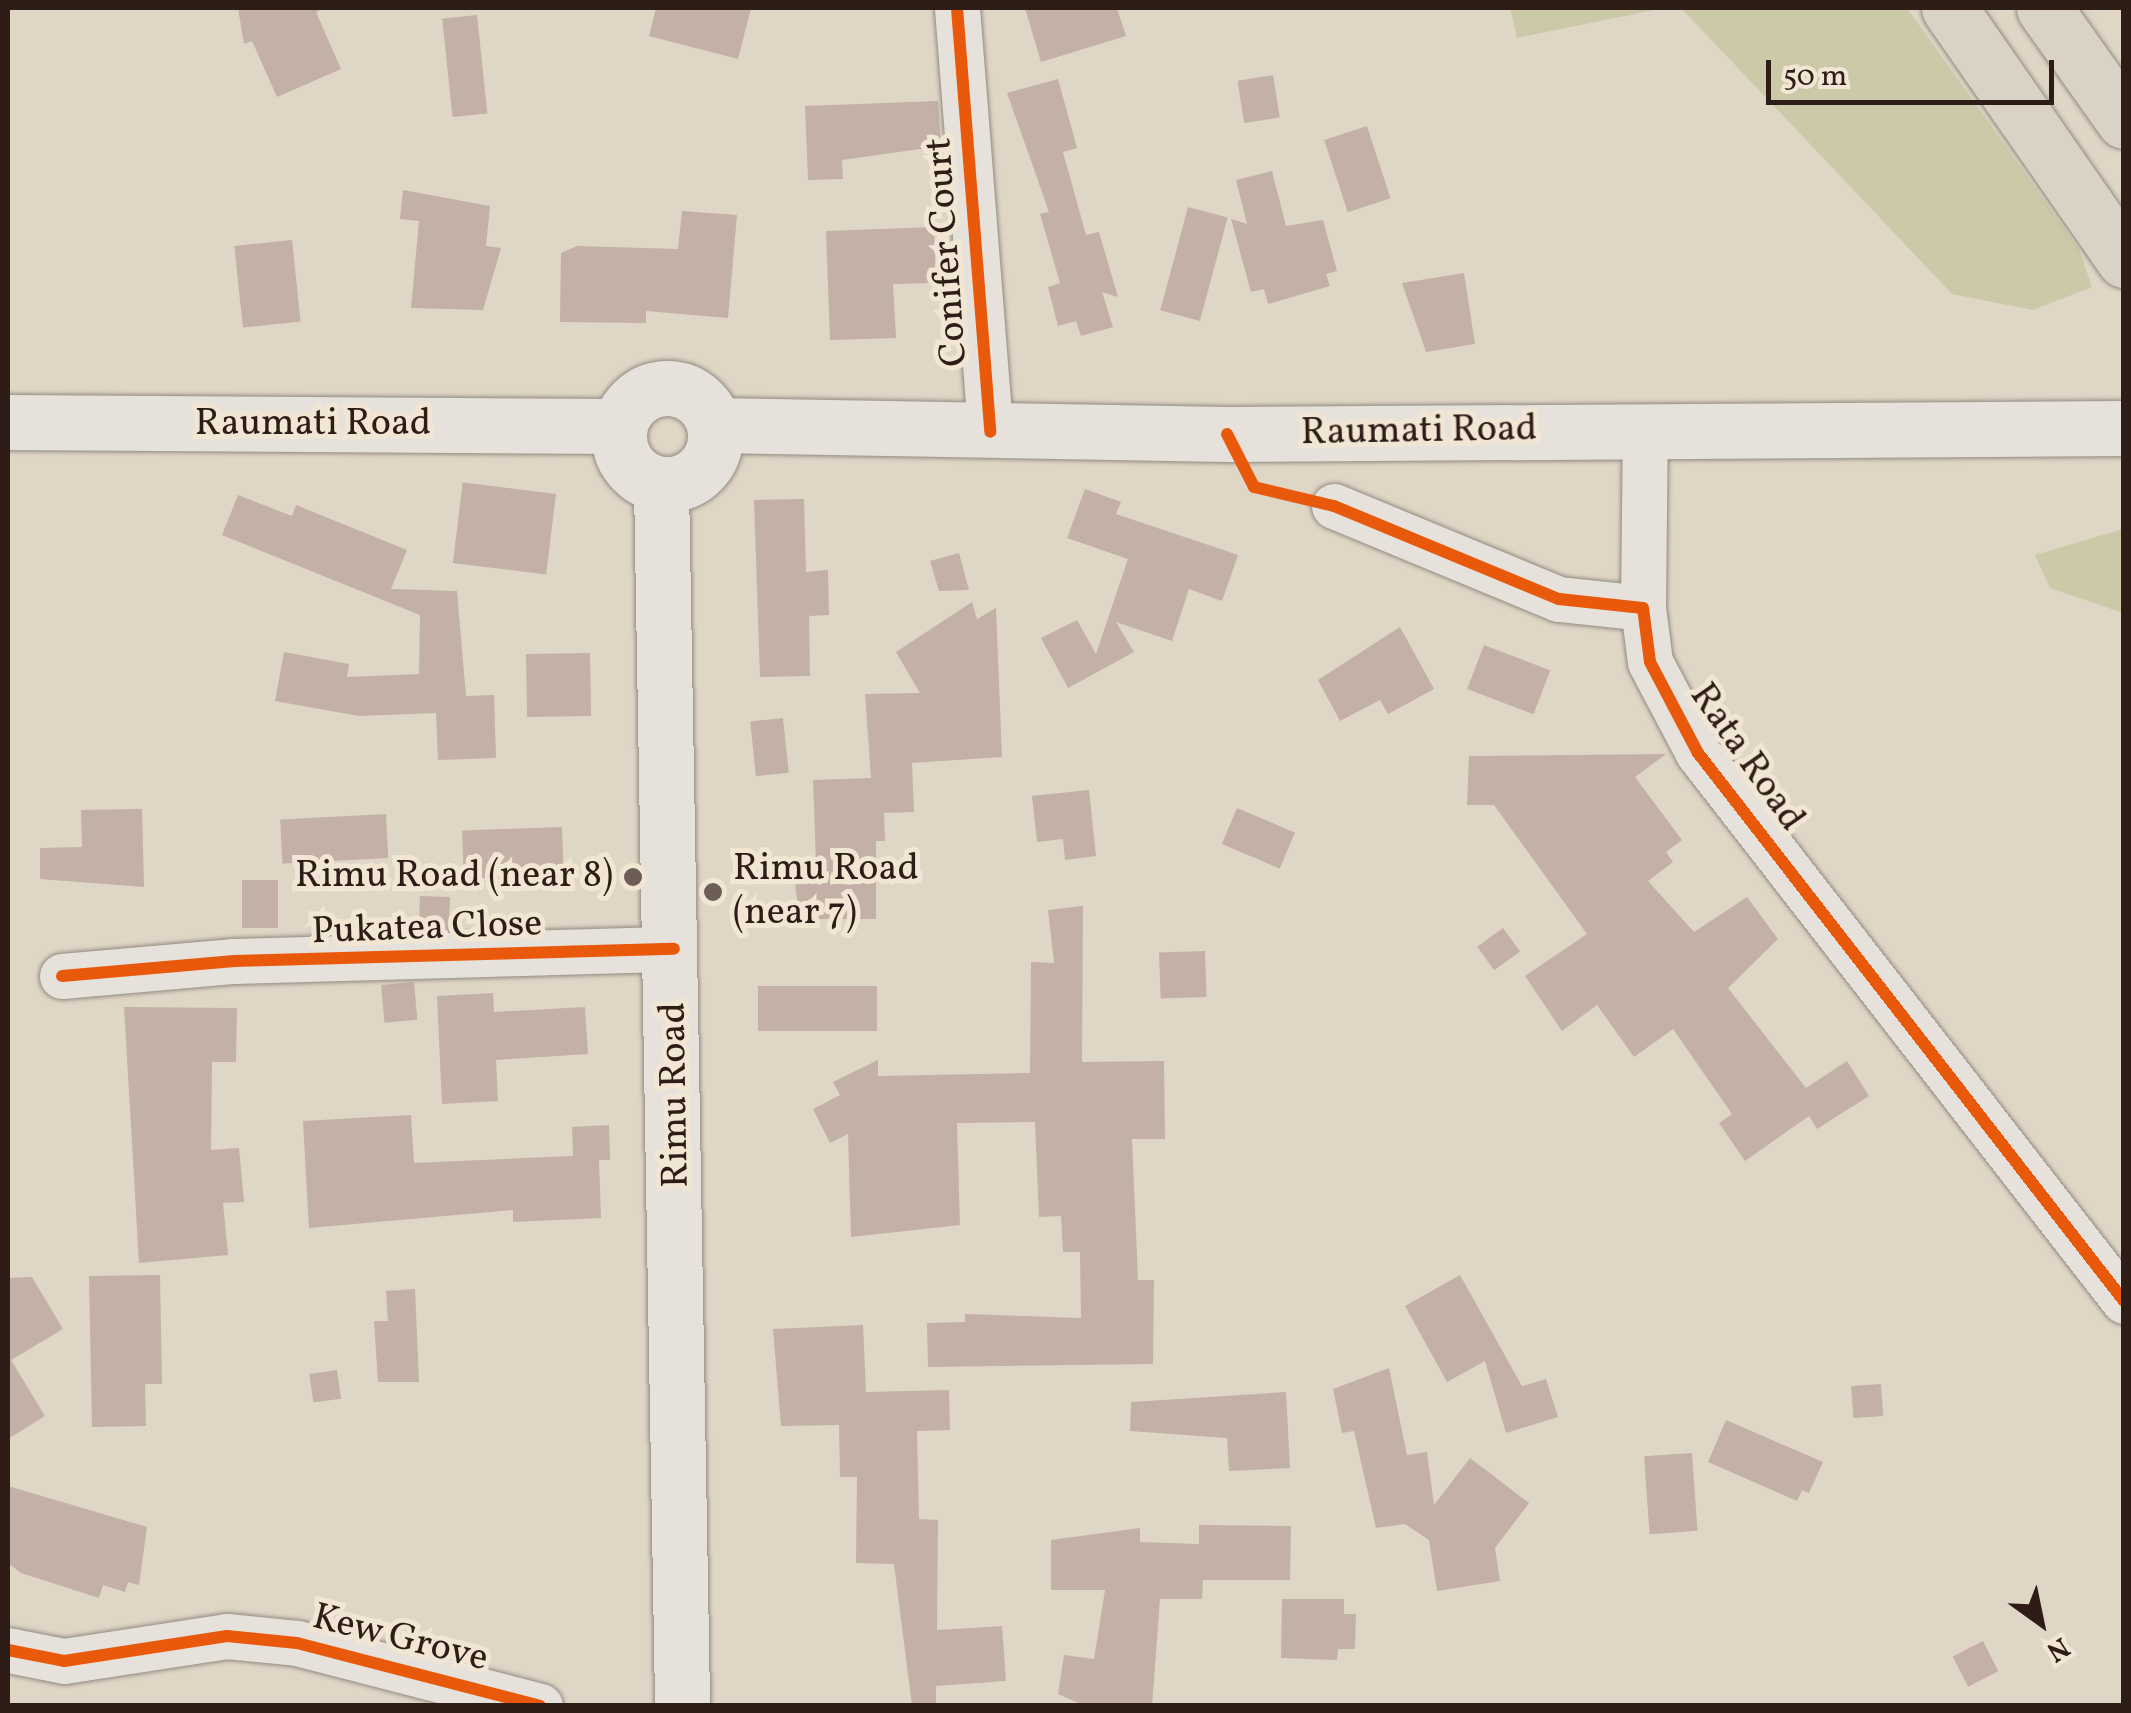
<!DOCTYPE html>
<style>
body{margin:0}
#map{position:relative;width:2131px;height:1713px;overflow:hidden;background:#e0d6c6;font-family:Vollkorn,serif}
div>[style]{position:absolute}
.green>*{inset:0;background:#cbc9a8}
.building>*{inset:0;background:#c3b0a6;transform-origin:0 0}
.roads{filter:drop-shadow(0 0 2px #928b81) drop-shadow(0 0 2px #928b81)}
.street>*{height:45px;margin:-22.5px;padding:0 22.5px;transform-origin:22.5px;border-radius:22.5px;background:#e6e1da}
.secondary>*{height:55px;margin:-27.5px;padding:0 27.5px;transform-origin:27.5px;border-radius:27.5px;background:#e6e1da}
.secondary>.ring{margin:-27.5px;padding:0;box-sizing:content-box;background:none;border:55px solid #e6e1da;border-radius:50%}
.highway>*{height:55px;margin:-27.5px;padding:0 27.5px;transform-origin:27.5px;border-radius:27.5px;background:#dad2c4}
.cycleway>*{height:12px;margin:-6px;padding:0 6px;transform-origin:6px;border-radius:6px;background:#e8590c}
.dots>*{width:28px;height:28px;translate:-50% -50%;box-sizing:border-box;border:5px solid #f1e6d3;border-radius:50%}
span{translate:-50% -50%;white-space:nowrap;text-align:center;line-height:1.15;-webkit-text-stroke:10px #f1e6d3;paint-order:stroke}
.street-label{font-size:38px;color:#2d1d16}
.poi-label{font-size:38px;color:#2d1d16}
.left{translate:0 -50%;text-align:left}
.right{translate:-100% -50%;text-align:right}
.frame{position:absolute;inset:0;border:10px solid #2d1d16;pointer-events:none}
.north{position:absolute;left:1991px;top:1573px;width:100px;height:100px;-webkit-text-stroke:8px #f1e6d3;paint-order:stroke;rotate:147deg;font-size:28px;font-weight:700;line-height:40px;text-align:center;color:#2d1d16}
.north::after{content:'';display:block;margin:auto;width:35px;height:45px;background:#2d1d16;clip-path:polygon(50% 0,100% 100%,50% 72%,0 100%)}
.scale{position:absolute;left:1766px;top:60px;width:288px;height:45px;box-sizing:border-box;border:5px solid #2d1d16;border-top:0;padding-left:12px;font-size:30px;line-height:35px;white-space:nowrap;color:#2d1d16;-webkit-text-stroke:8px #f1e6d3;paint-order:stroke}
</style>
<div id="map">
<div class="green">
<div style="clip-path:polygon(1510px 8px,1664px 8px,1517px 38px)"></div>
<div style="clip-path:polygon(1681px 8px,1907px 8px,2079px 249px,2092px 287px,2033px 310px,1952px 294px)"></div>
<div style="clip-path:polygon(2123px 529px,2123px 613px,2050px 588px,2035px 555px)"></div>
</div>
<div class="building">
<div style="clip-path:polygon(238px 8px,324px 8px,316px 12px,341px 69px,277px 97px,252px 41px,244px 44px)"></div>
<div style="clip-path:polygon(656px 8px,751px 8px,738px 59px,649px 36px)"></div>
<div style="clip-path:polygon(1025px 8px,1117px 8px,1126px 36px,1041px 62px)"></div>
<div style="left:477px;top:15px;width:99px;height:35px;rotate:84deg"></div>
<div style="left:1273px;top:75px;width:43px;height:36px;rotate:81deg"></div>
<div style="clip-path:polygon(1058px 79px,1077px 148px,1063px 152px,1086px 235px,1099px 232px,1118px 297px,1102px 292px,1113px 327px,1081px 336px,1076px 321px,1058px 326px,1048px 287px,1060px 283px,1040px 214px,1049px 212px,1007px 93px)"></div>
<div style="clip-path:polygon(938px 101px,941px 146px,842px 160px,843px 179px,808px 180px,805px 106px)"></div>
<div style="left:1367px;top:126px;width:76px;height:45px;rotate:72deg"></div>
<div style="clip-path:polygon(1272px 171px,1286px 226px,1323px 220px,1337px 271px,1326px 274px,1330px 286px,1268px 304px,1264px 289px,1251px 292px,1231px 219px,1247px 224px,1236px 180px)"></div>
<div style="clip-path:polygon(403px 190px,490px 206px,486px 246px,501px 248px,483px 310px,411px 308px,419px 221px,400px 219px)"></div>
<div style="left:1188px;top:207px;width:41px;height:107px;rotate:15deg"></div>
<div style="clip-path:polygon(682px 211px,737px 215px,728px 318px,646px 311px,646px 323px,560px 322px,561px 253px,577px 246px,678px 249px)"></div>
<div style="clip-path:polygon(934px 227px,936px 283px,893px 284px,896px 338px,830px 340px,826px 231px)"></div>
<div style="left:292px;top:240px;width:82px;height:58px;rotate:84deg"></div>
<div style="clip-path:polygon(1464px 273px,1475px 344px,1426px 352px,1402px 283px)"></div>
<div style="clip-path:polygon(1085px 489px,1121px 502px,1116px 514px,1238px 555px,1222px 601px,1189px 589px,1172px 641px,1116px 622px,1134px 652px,1068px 688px,1041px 638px,1077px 620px,1096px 654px,1128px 559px,1067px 538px)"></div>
<div style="left:556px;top:494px;width:81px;height:94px;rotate:97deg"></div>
<div style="clip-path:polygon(238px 495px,292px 516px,296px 505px,407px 550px,391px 589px,457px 591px,466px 696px,494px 695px,496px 758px,438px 760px,436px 713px,359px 716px,275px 701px,284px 652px,349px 664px,347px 677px,419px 674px,420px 615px,222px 535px)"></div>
<div style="clip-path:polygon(804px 499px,806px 572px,828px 570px,829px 615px,809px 616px,810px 676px,760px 677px,754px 500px)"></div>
<div style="clip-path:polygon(959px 553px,969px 590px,939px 591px,930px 561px)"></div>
<div style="clip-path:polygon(972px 602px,977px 619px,996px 608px,1002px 757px,912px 763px,914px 812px,884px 813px,885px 841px,876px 841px,876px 919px,800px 919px,792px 864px,816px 864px,813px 780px,871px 778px,865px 694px,920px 693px,896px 652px)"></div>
<div style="clip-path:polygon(1400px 627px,1434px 689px,1388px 714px,1380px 700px,1340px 721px,1318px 680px)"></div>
<div style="left:1484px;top:645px;width:71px;height:47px;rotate:21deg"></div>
<div style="left:590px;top:653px;width:63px;height:64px;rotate:89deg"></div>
<div style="left:783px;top:718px;width:55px;height:33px;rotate:84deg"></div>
<div style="clip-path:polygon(1666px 754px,1635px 777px,1682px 840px,1666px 852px,1673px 862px,1648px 881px,1694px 932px,1747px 897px,1778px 939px,1728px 988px,1806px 1088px,1847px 1061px,1869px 1096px,1817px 1129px,1809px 1116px,1745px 1161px,1719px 1123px,1732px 1114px,1673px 1029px,1634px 1057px,1597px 1005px,1562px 1031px,1525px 976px,1587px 934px,1494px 805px,1467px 805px,1469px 756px)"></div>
<div style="clip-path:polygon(1089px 790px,1096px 856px,1065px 860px,1063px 839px,1037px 842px,1032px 796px)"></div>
<div style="left:1237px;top:808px;width:63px;height:39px;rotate:23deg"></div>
<div style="clip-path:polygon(142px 809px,144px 887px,40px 879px,40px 848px,82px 847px,81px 810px)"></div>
<div style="left:386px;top:814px;width:44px;height:106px;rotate:87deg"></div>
<div style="left:562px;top:827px;width:53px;height:100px;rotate:88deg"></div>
<div style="left:242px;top:880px;width:36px;height:48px"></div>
<div style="left:420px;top:896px;width:30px;height:34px;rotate:2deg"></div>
<div style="clip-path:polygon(1083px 906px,1082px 1062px,1164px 1061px,1165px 1139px,1132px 1139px,1138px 1280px,1154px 1280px,1153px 1364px,928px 1367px,927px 1323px,965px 1322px,965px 1314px,1081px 1318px,1080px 1252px,1063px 1252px,1061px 1216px,1039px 1217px,1035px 1122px,957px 1123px,960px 1225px,851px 1237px,848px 1134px,830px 1143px,813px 1109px,840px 1095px,833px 1082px,878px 1060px,878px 1076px,1030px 1073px,1031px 962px,1054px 963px,1048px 910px)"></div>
<div style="left:1503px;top:928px;width:29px;height:32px;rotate:54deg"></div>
<div style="left:1205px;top:951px;width:46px;height:46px;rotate:88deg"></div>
<div style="left:414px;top:982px;width:38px;height:33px;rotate:85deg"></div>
<div style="left:758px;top:986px;width:119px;height:45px"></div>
<div style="clip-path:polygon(493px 993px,494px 1012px,585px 1007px,588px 1054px,496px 1060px,498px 1101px,442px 1104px,437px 996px)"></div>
<div style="clip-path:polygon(124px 1007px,237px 1008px,236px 1062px,212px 1062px,211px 1150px,239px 1148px,244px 1202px,223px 1203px,228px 1255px,139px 1263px)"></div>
<div style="clip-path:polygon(411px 1115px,414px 1163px,573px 1156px,572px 1127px,609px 1125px,610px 1160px,599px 1160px,601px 1218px,513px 1222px,513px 1210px,309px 1228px,303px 1121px)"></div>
<div style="clip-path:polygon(160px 1275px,162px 1384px,145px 1384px,146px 1426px,92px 1427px,89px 1276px)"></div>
<div style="clip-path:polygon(1460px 1275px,1522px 1386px,1546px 1379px,1558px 1417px,1506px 1433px,1485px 1361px,1447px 1382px,1405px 1306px)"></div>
<div style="clip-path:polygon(32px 1277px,63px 1329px,11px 1360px,45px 1416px,8px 1439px,8px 1278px)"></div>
<div style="clip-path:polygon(415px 1289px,419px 1382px,378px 1382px,374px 1321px,388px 1321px,386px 1291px)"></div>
<div style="clip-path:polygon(863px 1325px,866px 1392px,949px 1390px,950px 1430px,917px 1431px,919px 1519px,938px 1520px,937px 1630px,1002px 1626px,1006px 1681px,936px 1686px,936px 1706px,912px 1706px,894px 1564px,856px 1563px,857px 1477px,840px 1477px,839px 1425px,781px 1426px,773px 1329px)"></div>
<div style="clip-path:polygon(1389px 1368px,1407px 1455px,1427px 1452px,1434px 1505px,1470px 1458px,1529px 1503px,1495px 1548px,1500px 1581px,1437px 1591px,1429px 1540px,1405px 1524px,1376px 1528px,1354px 1431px,1342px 1433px,1333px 1389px)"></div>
<div style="left:337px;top:1370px;width:29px;height:28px;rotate:82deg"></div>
<div style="left:1881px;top:1384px;width:32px;height:30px;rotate:86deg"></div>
<div style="clip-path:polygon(1286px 1392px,1290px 1468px,1229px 1471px,1227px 1438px,1130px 1431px,1131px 1402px)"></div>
<div style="clip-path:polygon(1726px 1420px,1823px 1462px,1809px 1493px,1802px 1490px,1797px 1501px,1708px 1462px)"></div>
<div style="left:1692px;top:1453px;width:78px;height:48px;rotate:86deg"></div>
<div style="clip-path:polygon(8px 1486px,147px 1527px,139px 1585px,128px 1582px,125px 1592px,103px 1585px,99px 1598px,21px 1573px,8px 1563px)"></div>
<div style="clip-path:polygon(1199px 1525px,1291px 1526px,1290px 1580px,1203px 1580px,1202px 1599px,1160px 1599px,1152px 1706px,1085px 1706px,1058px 1694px,1064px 1655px,1094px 1659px,1105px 1590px,1051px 1590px,1051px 1540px,1140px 1528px,1140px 1542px,1199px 1544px)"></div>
<div style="clip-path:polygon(1282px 1599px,1344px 1599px,1344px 1614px,1356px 1614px,1355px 1649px,1338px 1649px,1337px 1660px,1281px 1658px)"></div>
<div style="left:1983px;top:1641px;width:34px;height:34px;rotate:63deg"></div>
</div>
<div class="roads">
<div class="street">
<div style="left:957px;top:8px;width:425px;rotate:85.5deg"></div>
<div style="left:1334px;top:506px;width:243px;rotate:22.5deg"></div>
<div style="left:1559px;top:599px;width:84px;rotate:6.1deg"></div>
<div style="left:1643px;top:608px;width:54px;rotate:82.6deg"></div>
<div style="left:1650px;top:662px;width:103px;rotate:62.2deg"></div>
<div style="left:1698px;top:753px;width:694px;rotate:52.14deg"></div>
<div style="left:1643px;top:608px;width:178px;rotate:-89.4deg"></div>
<div style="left:62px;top:976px;width:173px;rotate:-5deg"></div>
<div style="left:234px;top:961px;width:440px;rotate:-1.6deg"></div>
<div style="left:8px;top:1650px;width:57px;rotate:11.1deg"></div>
<div style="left:64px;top:1661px;width:165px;rotate:-8.7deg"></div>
<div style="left:227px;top:1636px;width:70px;rotate:5.7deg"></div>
<div style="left:297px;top:1643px;width:251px;rotate:14.5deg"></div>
</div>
<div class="secondary">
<div class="ring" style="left:619px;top:388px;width:41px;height:41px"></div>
<div style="left:8px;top:422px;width:611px;rotate:0.38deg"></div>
<div style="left:715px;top:425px;width:512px;rotate:1.01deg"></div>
<div style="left:1227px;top:434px;width:897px;rotate:-0.38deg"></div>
<div style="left:661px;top:485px;width:1221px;rotate:89.01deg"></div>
</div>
<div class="highway">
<div style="left:1949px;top:8px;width:307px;rotate:55.2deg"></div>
<div style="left:2044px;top:8px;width:138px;rotate:54.7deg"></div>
</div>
</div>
<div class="cycleway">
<div style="left:957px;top:8px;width:425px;rotate:85.5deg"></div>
<div style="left:1227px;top:434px;width:59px;rotate:63deg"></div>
<div style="left:1254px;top:487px;width:82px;rotate:13.4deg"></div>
<div style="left:1334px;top:506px;width:243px;rotate:22.5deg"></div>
<div style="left:1559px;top:599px;width:84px;rotate:6.1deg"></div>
<div style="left:1643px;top:608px;width:54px;rotate:82.6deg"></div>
<div style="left:1650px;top:662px;width:103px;rotate:62.2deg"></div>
<div style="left:1698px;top:753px;width:694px;rotate:52.14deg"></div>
<div style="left:62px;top:976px;width:173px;rotate:-5deg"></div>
<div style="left:234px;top:961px;width:440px;rotate:-1.6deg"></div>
<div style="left:8px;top:1650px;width:57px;rotate:11.1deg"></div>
<div style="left:64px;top:1661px;width:165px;rotate:-8.7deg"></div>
<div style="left:227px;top:1636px;width:70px;rotate:5.7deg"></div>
<div style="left:297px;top:1643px;width:251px;rotate:14.5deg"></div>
</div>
<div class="dots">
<div style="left:633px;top:877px;background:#6c5e54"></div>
<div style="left:713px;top:892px;background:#6c5e54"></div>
</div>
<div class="street-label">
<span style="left:948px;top:252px;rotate:-94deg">Conifer Court</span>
<span style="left:313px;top:425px">Raumati Road</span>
<span style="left:1419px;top:432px;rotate:-1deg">Raumati Road</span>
<span style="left:1746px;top:758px;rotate:55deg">Rata Road</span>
<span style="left:427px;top:929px;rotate:-2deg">Pukatea Close</span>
<span style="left:676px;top:1095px;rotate:-91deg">Rimu Road</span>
<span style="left:400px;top:1639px;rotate:14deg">Kew Grove</span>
</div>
<div class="poi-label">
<span class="left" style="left:733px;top:892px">Rimu Road<br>(near 7)</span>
<span class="right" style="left:613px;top:877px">Rimu Road (near 8)</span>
</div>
<div class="frame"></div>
<div class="north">N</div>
<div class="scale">50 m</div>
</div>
